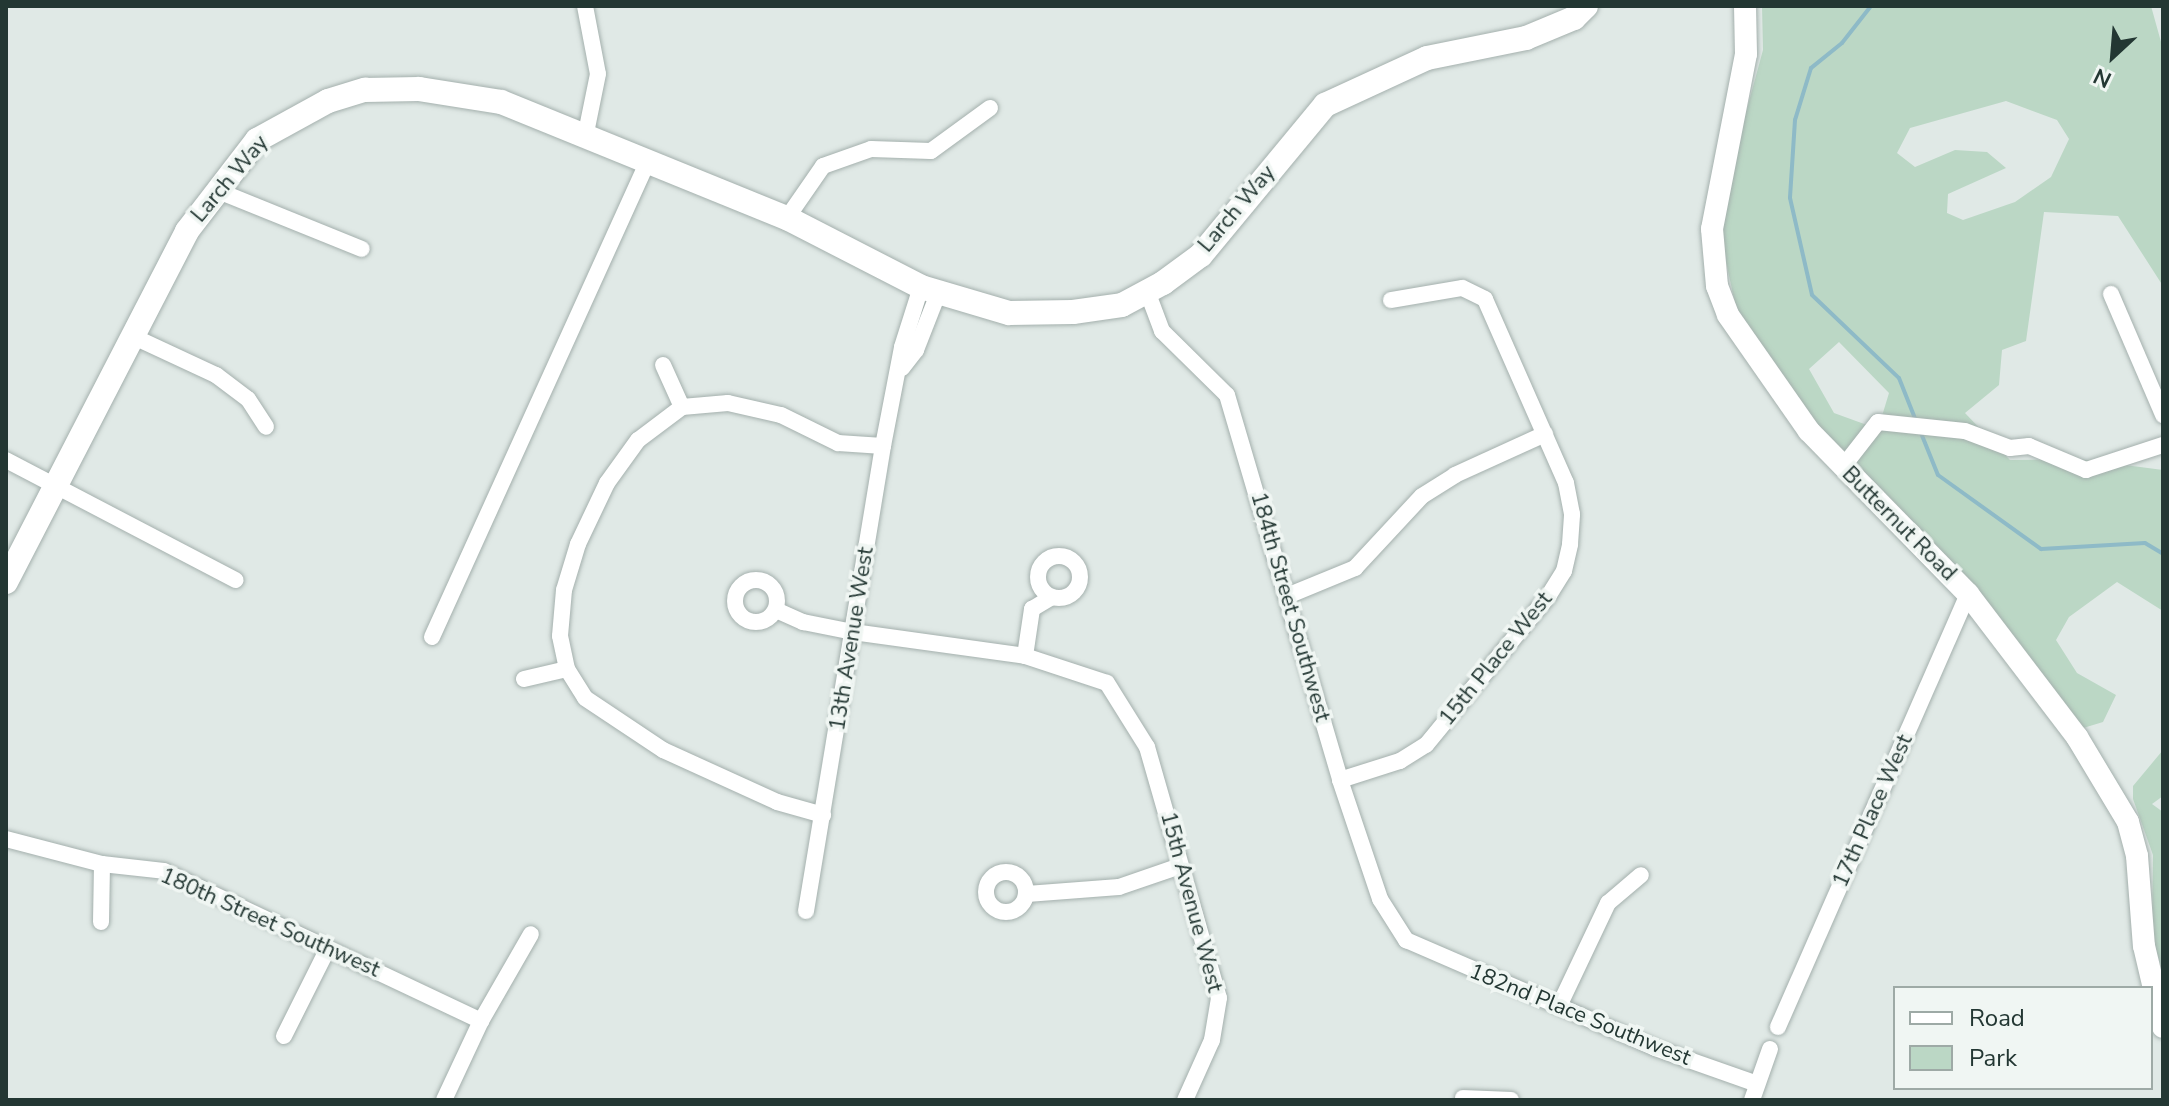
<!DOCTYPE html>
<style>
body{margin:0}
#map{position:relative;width:2169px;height:1106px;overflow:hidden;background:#e0e9e6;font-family:"Nunito Sans",sans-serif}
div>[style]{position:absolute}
.green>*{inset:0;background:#bbd7c5}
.stream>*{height:4px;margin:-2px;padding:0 2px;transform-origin:2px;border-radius:2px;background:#8ebac7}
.roads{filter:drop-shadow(0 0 2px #a4b0ad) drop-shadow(0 0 2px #a4b0ad)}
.minor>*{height:16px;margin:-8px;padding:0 8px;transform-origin:8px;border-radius:8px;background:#fff}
.minor>.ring{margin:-8px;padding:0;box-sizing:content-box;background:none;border:16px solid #fff;border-radius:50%}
.tertiary>*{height:22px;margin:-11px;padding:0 11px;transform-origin:11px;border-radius:11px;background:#fff}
.secondary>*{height:24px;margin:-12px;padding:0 12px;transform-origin:12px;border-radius:12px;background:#fff}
span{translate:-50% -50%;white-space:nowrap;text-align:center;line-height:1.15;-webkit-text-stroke:7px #f0f6f3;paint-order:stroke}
.street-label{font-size:22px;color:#233733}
.frame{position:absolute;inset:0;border:8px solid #233733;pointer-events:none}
.legend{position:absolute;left:1893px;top:986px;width:260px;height:104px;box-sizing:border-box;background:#f0f6f3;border:2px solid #9eaaa6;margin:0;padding:10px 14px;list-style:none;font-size:24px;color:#233733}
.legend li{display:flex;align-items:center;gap:16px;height:40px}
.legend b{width:40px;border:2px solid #9eaaa6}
.north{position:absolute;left:2073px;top:16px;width:80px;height:80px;-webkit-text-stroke:6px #f0f6f3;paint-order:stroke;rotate:206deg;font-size:22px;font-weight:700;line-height:32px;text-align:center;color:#233733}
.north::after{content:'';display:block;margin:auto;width:28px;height:36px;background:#233733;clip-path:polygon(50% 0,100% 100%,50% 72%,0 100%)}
</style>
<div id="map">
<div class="green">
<div style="clip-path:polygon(evenodd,1762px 6px,2151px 6px,2163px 49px,2163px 286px,2118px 216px,2044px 212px,2026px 341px,2002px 350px,1999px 385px,1965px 413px,2010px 460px,2079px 459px,2163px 470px,2163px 611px,2117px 582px,2069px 617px,2056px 640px,2077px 673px,2116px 695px,2103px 722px,2080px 729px,1817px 426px,1737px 313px,1717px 219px,1763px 50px,1762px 6px,2006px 101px,2057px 120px,2069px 139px,2051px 177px,2015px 202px,1963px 220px,1947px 213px,1948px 194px,2006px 168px,1987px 152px,1955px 150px,1915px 167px,1897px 153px,1910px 128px,2006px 101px,1762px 6px,1839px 342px,1889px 393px,1882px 416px,1867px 425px,1834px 413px,1809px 369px,1839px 342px)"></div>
<div style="clip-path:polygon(2163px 750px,2163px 796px,2152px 804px,2163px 812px,2163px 974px,2152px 935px,2153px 855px,2133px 799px,2133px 786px)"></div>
</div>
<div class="stream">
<div style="left:1871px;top:6px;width:47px;rotate:128.1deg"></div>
<div style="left:1842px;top:43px;width:40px;rotate:141deg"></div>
<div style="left:1811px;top:68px;width:54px;rotate:107.1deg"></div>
<div style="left:1795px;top:120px;width:78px;rotate:93.7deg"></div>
<div style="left:1790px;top:198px;width:99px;rotate:77.2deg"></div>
<div style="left:1812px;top:295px;width:120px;rotate:43.7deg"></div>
<div style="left:1899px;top:378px;width:46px;rotate:68.4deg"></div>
<div style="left:1921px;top:433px;width:45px;rotate:68deg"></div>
<div style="left:1938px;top:475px;width:127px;rotate:35.7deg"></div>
<div style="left:2041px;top:549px;width:104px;rotate:-3.3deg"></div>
<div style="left:2145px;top:543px;width:21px;rotate:31deg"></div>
</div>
<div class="roads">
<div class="minor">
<div style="left:585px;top:6px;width:69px;rotate:79.2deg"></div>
<div style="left:598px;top:74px;width:65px;rotate:101.5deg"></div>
<div style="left:216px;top:190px;width:157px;rotate:22deg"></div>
<div style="left:787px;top:218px;width:63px;rotate:-55.3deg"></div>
<div style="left:823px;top:166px;width:51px;rotate:-19.5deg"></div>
<div style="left:871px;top:149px;width:60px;rotate:1.9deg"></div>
<div style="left:931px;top:151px;width:73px;rotate:-36.1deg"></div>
<div style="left:1147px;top:291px;width:43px;rotate:69.4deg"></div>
<div style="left:1162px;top:331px;width:91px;rotate:44.6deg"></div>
<div style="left:1227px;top:395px;width:401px;rotate:73.6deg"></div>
<div style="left:1340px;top:780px;width:126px;rotate:71.4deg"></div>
<div style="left:1380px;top:899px;width:49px;rotate:57.6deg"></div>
<div style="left:1406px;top:940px;width:271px;rotate:23.4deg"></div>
<div style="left:1655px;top:1048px;width:108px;rotate:19.4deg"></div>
<div style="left:2111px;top:294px;width:132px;rotate:66.7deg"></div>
<div style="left:132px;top:336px;width:93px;rotate:24.9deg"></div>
<div style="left:216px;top:375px;width:40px;rotate:37deg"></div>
<div style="left:248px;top:399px;width:33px;rotate:57deg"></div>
<div style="left:663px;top:365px;width:46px;rotate:65.7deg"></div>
<div style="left:682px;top:407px;width:46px;rotate:-5deg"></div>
<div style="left:728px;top:403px;width:54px;rotate:12.8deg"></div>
<div style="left:781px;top:415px;width:64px;rotate:26.2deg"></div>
<div style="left:838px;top:443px;width:45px;rotate:3.8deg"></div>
<div style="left:902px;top:368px;width:23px;rotate:-52deg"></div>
<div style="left:916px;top:350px;width:60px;rotate:-68.6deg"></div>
<div style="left:682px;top:407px;width:55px;rotate:143.1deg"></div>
<div style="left:638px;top:440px;width:53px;rotate:125.8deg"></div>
<div style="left:607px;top:483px;width:68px;rotate:115.4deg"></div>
<div style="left:578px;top:544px;width:48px;rotate:106.9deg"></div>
<div style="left:564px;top:590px;width:46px;rotate:95deg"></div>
<div style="left:560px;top:636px;width:34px;rotate:78deg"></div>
<div style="left:567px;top:669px;width:34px;rotate:58deg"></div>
<div style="left:585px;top:698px;width:94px;rotate:33.7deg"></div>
<div style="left:663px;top:750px;width:125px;rotate:24.5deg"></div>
<div style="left:777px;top:802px;width:48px;rotate:15.8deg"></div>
<div style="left:6px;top:460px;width:259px;rotate:27.6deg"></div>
<div style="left:1842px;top:468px;width:58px;rotate:-52deg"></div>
<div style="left:1878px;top:422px;width:87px;rotate:5.9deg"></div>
<div style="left:1965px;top:431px;width:48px;rotate:20.7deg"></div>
<div style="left:2010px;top:448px;width:19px;rotate:-6deg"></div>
<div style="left:2029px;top:446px;width:62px;rotate:22.8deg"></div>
<div style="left:2086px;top:470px;width:81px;rotate:-18deg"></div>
<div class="ring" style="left:1038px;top:556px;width:26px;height:26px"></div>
<div class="ring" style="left:735px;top:580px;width:26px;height:26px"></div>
<div style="left:1287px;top:596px;width:74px;rotate:-22.4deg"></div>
<div style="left:1355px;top:568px;width:98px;rotate:-47.1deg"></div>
<div style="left:1422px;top:496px;width:39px;rotate:-32deg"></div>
<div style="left:1455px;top:475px;width:99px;rotate:-24.5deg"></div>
<div style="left:776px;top:610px;width:30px;rotate:24deg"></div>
<div style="left:803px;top:622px;width:51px;rotate:11.3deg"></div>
<div style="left:853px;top:632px;width:174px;rotate:7.9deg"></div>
<div style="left:1025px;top:656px;width:86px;rotate:18.2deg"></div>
<div style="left:1107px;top:683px;width:75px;rotate:58deg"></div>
<div style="left:1147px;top:747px;width:261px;rotate:74deg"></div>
<div style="left:1219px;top:998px;width:43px;rotate:99.5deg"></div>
<div style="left:1212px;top:1040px;width:66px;rotate:114.2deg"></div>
<div style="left:432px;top:637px;width:520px;rotate:-65.6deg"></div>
<div style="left:1025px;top:656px;width:48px;rotate:-81.5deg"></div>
<div style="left:1032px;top:609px;width:23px;rotate:-31deg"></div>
<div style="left:524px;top:679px;width:44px;rotate:-13.1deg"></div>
<div style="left:1340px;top:780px;width:63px;rotate:-17.6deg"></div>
<div style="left:1400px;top:761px;width:31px;rotate:-32deg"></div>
<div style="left:1426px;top:745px;width:194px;rotate:-50.6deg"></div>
<div style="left:1549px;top:595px;width:28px;rotate:-58deg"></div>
<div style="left:1564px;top:571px;width:28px;rotate:-77deg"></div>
<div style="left:1570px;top:544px;width:30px;rotate:-86deg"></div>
<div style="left:1572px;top:514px;width:32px;rotate:-101deg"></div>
<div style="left:1566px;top:483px;width:201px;rotate:-113.8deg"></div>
<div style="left:1485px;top:299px;width:25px;rotate:-154deg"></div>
<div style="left:1462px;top:288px;width:72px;rotate:170.4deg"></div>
<div style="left:6px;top:839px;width:99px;rotate:14.6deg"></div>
<div style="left:102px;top:864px;width:62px;rotate:6.4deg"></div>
<div style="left:164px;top:871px;width:351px;rotate:25.3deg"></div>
<div class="ring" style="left:986px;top:872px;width:24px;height:24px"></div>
<div style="left:1027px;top:894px;width:92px;rotate:-4.4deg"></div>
<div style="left:1119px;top:887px;width:65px;rotate:-19deg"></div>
<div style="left:806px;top:911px;width:471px;rotate:-80.6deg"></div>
<div style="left:883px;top:446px;width:101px;rotate:-79.1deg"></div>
<div style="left:902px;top:347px;width:63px;rotate:-72.4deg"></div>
<div style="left:101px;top:922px;width:58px;rotate:-89deg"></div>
<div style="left:1560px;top:1004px;width:112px;rotate:-64.6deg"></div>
<div style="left:1608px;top:903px;width:43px;rotate:-40.3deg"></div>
<div style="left:1778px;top:1027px;width:473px;rotate:-66.3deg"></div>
<div style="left:284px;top:1036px;width:98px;rotate:-63.4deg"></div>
<div style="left:1463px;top:1098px;width:48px;rotate:2.4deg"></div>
<div style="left:444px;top:1100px;width:87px;rotate:-64.9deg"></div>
<div style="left:481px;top:1021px;width:100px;rotate:-60.1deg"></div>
<div style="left:1752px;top:1100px;width:54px;rotate:-70.6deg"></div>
</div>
<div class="tertiary">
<div style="left:1745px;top:6px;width:48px;rotate:88.8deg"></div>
<div style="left:1746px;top:54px;width:178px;rotate:101deg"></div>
<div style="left:1712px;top:229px;width:57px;rotate:85deg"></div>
<div style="left:1717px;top:286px;width:31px;rotate:69deg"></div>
<div style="left:1728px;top:315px;width:141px;rotate:55.1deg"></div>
<div style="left:1809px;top:431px;width:228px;rotate:45.7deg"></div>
<div style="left:1968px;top:594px;width:180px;rotate:52.7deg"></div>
<div style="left:2077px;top:737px;width:99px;rotate:59deg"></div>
<div style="left:2128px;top:822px;width:35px;rotate:75deg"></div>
<div style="left:2137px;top:856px;width:90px;rotate:85.6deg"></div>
<div style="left:2144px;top:946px;width:83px;rotate:76.8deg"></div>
</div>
<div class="secondary">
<div style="left:6px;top:582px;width:395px;rotate:-62.7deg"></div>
<div style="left:187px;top:231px;width:115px;rotate:-52.4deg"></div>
<div style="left:257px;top:140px;width:81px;rotate:-28.8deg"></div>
<div style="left:328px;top:101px;width:39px;rotate:-17deg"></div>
<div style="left:365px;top:90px;width:54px;rotate:-1.1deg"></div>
<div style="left:419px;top:89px;width:83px;rotate:9deg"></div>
<div style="left:501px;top:102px;width:309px;rotate:22.1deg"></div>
<div style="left:787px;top:218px;width:151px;rotate:27.2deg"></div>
<div style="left:921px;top:287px;width:92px;rotate:16.5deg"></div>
<div style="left:1009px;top:313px;width:64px;rotate:-0.9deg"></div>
<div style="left:1073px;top:312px;width:49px;rotate:-8.1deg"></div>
<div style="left:1122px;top:305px;width:47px;rotate:-28.2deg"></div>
<div style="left:1163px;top:283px;width:47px;rotate:-36.4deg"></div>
<div style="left:1201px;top:255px;width:195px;rotate:-50.4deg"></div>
<div style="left:1325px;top:105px;width:112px;rotate:-24.7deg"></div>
<div style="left:1427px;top:58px;width:101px;rotate:-11.4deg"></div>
<div style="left:1526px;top:38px;width:52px;rotate:-22.6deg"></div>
<div style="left:1574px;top:18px;width:17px;rotate:-45deg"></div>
</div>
</div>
<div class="street-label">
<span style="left:230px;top:179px;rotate:-50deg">Larch Way</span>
<span style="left:1237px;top:209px;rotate:-50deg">Larch Way</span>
<span style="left:1899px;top:524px;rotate:45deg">Butternut Road</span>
<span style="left:1290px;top:607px;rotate:74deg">184th Street Southwest</span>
<span style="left:852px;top:639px;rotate:-81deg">13th Avenue West</span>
<span style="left:1496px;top:659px;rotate:-51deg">15th Place West</span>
<span style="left:1873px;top:811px;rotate:-66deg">17th Place West</span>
<span style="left:1191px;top:902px;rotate:75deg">15th Avenue West</span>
<span style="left:270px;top:923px;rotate:24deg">180th Street Southwest</span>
<span style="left:1580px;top:1015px;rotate:22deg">182nd Place Southwest</span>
</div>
<div class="frame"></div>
<ul class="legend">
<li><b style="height:10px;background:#fff"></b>Road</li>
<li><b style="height:22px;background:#bbd7c5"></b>Park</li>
</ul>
<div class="north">N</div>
</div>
